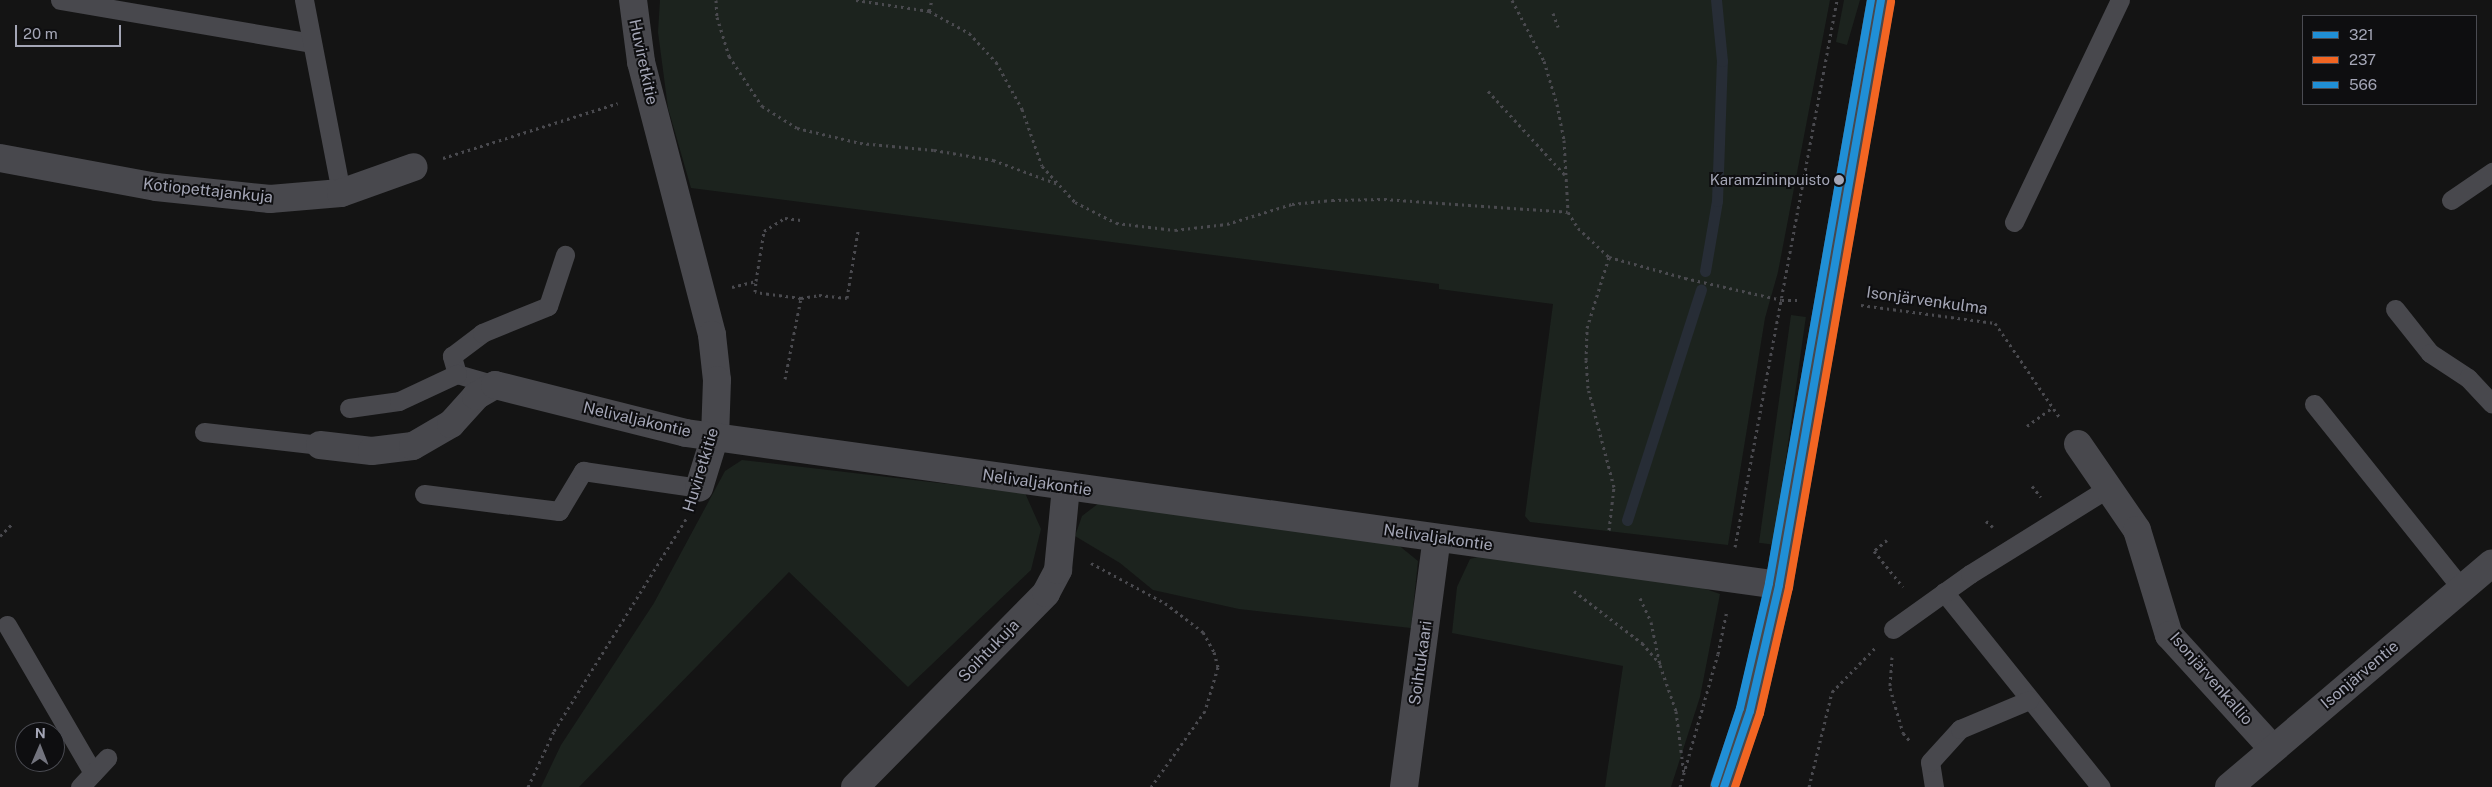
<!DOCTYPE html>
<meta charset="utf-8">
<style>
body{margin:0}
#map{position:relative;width:2492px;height:787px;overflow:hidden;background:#141414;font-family:"Public Sans",sans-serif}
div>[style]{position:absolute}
.green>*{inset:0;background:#1c231e;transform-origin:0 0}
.stream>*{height:11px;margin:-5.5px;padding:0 5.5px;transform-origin:5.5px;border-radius:5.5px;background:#272d36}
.path>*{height:3px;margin-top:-1.5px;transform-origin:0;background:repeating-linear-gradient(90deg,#4a4a4f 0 2.5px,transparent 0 6.5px)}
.service>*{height:19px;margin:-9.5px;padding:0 9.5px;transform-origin:9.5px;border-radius:9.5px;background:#48484d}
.minor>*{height:28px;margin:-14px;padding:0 14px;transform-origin:14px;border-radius:14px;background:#48484d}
.tertiary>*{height:28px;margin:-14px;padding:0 14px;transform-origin:14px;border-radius:14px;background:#48484d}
.bus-1>*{height:8px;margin:-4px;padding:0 4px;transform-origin:4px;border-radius:4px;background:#208fd6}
.bus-2>*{height:8px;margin:-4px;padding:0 4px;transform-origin:4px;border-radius:4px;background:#f26522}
.bus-3>*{height:8px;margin:-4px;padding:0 4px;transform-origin:4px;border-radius:4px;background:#208fd6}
.dots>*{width:14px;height:14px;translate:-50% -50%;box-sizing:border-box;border:2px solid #0e0e10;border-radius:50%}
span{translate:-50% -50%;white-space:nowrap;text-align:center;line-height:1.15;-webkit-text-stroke:4px #0e0e10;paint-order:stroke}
.bus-label{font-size:15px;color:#a4a6b6}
.right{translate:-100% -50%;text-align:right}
.street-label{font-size:16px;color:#a4a6b6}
.legend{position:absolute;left:2302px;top:15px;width:175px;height:90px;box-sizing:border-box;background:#0e0e10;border:1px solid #4a4b52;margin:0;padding:6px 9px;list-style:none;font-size:15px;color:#a4a6b6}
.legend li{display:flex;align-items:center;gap:10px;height:25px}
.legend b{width:25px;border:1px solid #4a4b52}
.north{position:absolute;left:15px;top:722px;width:50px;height:50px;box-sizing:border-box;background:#0e0e10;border:1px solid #4a4b52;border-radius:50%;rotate:1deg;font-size:14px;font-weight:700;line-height:20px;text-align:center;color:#a4a6b6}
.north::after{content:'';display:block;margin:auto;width:18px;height:22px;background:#72737d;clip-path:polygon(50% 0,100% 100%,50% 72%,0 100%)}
.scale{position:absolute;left:15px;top:25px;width:106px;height:22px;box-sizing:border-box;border:2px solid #a4a6b6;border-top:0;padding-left:6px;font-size:15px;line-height:18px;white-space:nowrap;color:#a4a6b6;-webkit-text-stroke:4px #0e0e10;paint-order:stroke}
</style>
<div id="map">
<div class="green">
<div style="clip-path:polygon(660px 0,1830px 0,1778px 272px,1765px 318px,1728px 545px,1530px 522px,1525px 516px,1553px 304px,1439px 289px,1439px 284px,691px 188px,668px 108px,658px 32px)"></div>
<div style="clip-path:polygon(1844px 0,1860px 0,1847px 45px,1836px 42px)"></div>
<div style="left:1791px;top:315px;width:15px;height:230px;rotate:8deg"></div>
<div style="clip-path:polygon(742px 460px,1025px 493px,1041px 529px,1031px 570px,908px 687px,789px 572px,579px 787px,541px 787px,561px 745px,654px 603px,725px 471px)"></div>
<div style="clip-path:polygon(1099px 503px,1397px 544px,1418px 561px,1411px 628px,1239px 609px,1153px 590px,1120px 563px,1075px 536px,1082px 516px)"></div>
<div style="clip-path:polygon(1485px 555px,1703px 588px,1720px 594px,1700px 697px,1671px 787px,1605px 787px,1623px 666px,1452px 633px,1457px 587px,1470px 559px)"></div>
</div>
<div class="stream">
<div style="left:1705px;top:271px;width:71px;rotate:-80.3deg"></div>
<div style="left:1717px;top:201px;width:140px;rotate:-88deg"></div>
<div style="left:1722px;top:61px;width:61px;rotate:-95.6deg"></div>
<div style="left:1627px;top:520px;width:242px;rotate:-72.2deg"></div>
</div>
<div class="path">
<div style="left:716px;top:0;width:17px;rotate:87deg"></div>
<div style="left:717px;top:17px;width:41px;rotate:72.9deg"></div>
<div style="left:729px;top:56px;width:60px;rotate:56.6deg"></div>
<div style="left:762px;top:106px;width:41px;rotate:32.2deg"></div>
<div style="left:797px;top:128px;width:65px;rotate:13.4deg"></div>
<div style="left:860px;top:143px;width:74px;rotate:5.4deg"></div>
<div style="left:934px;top:150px;width:60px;rotate:9.6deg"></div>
<div style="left:993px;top:160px;width:69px;rotate:20.3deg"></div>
<div style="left:856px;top:0;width:74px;rotate:8.6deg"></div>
<div style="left:929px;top:11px;width:46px;rotate:28.8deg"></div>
<div style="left:969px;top:33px;width:40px;rotate:47deg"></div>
<div style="left:996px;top:62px;width:54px;rotate:61deg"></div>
<div style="left:1022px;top:109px;width:60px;rotate:70.7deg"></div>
<div style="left:1042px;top:166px;width:49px;rotate:47.5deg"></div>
<div style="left:1075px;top:202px;width:46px;rotate:27.1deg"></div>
<div style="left:1116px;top:223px;width:59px;rotate:6.8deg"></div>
<div style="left:1175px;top:230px;width:52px;rotate:-6.6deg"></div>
<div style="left:1227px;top:224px;width:68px;rotate:-17.1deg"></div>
<div style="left:1292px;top:204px;width:40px;rotate:-5.7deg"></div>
<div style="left:1332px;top:200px;width:52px;rotate:-1.1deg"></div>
<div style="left:1384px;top:199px;width:184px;rotate:4deg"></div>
<div style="left:1512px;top:0;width:69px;rotate:62.3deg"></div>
<div style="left:1544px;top:61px;width:45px;rotate:73.2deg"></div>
<div style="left:1557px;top:104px;width:37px;rotate:79deg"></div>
<div style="left:1564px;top:140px;width:72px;rotate:86.8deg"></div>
<div style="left:1568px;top:212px;width:19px;rotate:58deg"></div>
<div style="left:1578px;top:228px;width:42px;rotate:43.1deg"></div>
<div style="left:929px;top:11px;width:11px;rotate:-75deg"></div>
<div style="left:1553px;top:13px;width:15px;rotate:70deg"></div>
<div style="left:1488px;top:91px;width:114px;rotate:47.5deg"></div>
<div style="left:443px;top:158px;width:183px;rotate:-17.4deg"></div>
<div style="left:732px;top:287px;width:25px;rotate:-14deg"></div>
<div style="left:801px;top:298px;width:18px;rotate:-9deg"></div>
<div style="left:819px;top:295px;width:28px;rotate:6deg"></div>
<div style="left:847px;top:298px;width:68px;rotate:-80.7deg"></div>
<div style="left:1861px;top:305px;width:135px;rotate:7.7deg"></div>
<div style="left:1995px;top:323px;width:115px;rotate:55.6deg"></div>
<div style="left:785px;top:379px;width:83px;rotate:-78.8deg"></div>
<div style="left:801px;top:298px;width:46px;rotate:-172.6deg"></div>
<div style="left:755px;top:292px;width:11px;rotate:-85deg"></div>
<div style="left:756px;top:281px;width:51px;rotate:-80.9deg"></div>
<div style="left:764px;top:231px;width:25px;rotate:-32deg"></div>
<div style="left:785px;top:218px;width:16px;rotate:7deg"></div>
<div style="left:2027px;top:426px;width:32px;rotate:-36deg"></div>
<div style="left:2032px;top:486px;width:14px;rotate:51deg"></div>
<div style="left:1986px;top:521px;width:9px;rotate:41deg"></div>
<div style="left:1609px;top:530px;width:43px;rotate:-83.4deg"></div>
<div style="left:1614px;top:487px;width:102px;rotate:-104.7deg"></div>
<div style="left:1588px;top:388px;width:28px;rotate:-94deg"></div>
<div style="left:1586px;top:360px;width:32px;rotate:-88deg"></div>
<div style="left:1587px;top:328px;width:74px;rotate:-72.8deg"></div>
<div style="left:1609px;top:257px;width:79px;rotate:15.4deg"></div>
<div style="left:1685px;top:278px;width:99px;rotate:12.8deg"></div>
<div style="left:1782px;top:300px;width:15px"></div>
<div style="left:0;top:536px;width:17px;rotate:-45deg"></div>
<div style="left:1887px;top:540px;width:17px;rotate:140deg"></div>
<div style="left:1874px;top:551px;width:46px;rotate:51.1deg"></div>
<div style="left:1735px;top:547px;width:556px;rotate:-79.44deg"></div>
<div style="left:1091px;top:563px;width:84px;rotate:28.4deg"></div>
<div style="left:1165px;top:603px;width:48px;rotate:37.3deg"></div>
<div style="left:1203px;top:632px;width:23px;rotate:61deg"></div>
<div style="left:1214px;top:652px;width:16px;rotate:75deg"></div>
<div style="left:1218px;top:667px;width:46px;rotate:106.5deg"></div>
<div style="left:1205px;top:711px;width:93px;rotate:125.4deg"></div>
<div style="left:1574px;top:591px;width:86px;rotate:37.4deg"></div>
<div style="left:1642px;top:643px;width:28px;rotate:49deg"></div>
<div style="left:1640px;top:598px;width:26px;rotate:65deg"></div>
<div style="left:1651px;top:622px;width:44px;rotate:78.2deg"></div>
<div style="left:1660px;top:665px;width:49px;rotate:70.8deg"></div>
<div style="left:1676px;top:711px;width:64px;rotate:82.8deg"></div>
<div style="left:1892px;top:657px;width:31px;rotate:94deg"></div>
<div style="left:1890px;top:688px;width:47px;rotate:73.9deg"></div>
<div style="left:1903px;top:733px;width:11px;rotate:49deg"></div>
<div style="left:528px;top:787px;width:62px;rotate:-65.1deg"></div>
<div style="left:554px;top:731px;width:253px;rotate:-58.1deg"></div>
<div style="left:1680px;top:787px;width:138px;rotate:-74.1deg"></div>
<div style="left:1718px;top:654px;width:45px;rotate:-78.4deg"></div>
<div style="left:1809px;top:787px;width:98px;rotate:-76.4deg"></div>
<div style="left:1832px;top:692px;width:62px;rotate:-45.7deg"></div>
</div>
<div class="service">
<div style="left:60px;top:0;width:255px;rotate:9.7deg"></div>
<div style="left:304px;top:0;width:197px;rotate:79.1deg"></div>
<div style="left:2451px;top:200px;width:50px;rotate:-34.3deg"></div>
<div style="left:2014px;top:222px;width:246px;rotate:-64.5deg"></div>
<div style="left:2395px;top:309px;width:56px;rotate:51.5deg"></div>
<div style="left:2430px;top:353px;width:45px;rotate:33.3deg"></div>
<div style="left:2468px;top:378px;width:35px;rotate:47deg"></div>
<div style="left:495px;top:385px;width:40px;rotate:-164deg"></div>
<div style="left:457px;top:374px;width:19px;rotate:-106deg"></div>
<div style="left:452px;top:356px;width:38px;rotate:-37deg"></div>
<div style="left:482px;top:333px;width:71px;rotate:-22.2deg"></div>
<div style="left:548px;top:306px;width:54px;rotate:-71.6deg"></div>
<div style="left:2314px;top:404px;width:237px;rotate:51.3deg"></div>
<div style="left:349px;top:408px;width:50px;rotate:-8deg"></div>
<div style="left:399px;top:401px;width:64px;rotate:-25deg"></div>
<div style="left:204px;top:432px;width:117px;rotate:6.4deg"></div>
<div style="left:424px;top:494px;width:136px;rotate:7.2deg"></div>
<div style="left:559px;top:511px;width:47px;rotate:-59deg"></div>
<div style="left:583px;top:471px;width:117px;rotate:8.3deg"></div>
<div style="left:1944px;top:592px;width:250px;rotate:51.2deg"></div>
<div style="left:7px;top:625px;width:171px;rotate:59.8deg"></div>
<div style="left:1893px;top:629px;width:95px;rotate:-35.5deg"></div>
<div style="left:1970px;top:574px;width:163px;rotate:-31.9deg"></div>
<div style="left:80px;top:787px;width:40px;rotate:-47deg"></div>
<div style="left:1934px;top:787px;width:25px;rotate:-99deg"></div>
<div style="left:1930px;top:762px;width:45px;rotate:-47.7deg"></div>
<div style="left:1960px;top:729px;width:75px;rotate:-22.8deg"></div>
</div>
<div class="minor">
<div style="left:633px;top:0;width:63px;rotate:82.6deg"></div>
<div style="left:641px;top:62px;width:282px;rotate:75.4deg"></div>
<div style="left:712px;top:335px;width:45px;rotate:83.7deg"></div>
<div style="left:717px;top:380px;width:56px;rotate:92deg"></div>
<div style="left:715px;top:436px;width:54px;rotate:107.1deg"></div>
<div style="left:0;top:158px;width:159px;rotate:10.5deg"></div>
<div style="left:156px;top:187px;width:115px;rotate:6deg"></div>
<div style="left:270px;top:199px;width:71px;rotate:-4.8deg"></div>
<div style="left:341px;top:193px;width:77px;rotate:-19.6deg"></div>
<div style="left:2078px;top:444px;width:104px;rotate:55.5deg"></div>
<div style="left:2137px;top:530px;width:110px;rotate:73.1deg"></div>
<div style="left:2169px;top:635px;width:154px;rotate:47.6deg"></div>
<div style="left:320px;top:445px;width:52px;rotate:6.6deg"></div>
<div style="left:372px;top:451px;width:41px;rotate:-7deg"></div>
<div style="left:413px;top:446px;width:44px;rotate:-30.1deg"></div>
<div style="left:451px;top:424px;width:38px;rotate:-48deg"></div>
<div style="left:476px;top:396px;width:22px;rotate:-30deg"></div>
<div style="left:495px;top:385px;width:197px;rotate:14.1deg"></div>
<div style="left:686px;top:433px;width:1104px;rotate:7.92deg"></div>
<div style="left:855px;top:787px;width:272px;rotate:-45.4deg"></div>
<div style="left:1046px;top:593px;width:26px;rotate:-62deg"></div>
<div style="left:1058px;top:570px;width:83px;rotate:-84.5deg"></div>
<div style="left:1404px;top:787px;width:251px;rotate:-82.5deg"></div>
<div style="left:2229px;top:787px;width:345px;rotate:-40.4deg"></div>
</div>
<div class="tertiary">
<div style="left:1724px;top:787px;width:80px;rotate:-71.1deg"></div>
<div style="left:1750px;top:711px;width:129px;rotate:-77deg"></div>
<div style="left:1779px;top:585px;width:594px;rotate:-80.11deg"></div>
</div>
<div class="bus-1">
<div style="left:1724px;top:787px;width:80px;rotate:-71.1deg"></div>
<div style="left:1750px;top:711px;width:129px;rotate:-77deg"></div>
<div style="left:1779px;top:585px;width:594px;rotate:-80.11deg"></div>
</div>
<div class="bus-2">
<div style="left:1735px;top:787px;width:78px;rotate:-71.3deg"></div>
<div style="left:1760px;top:713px;width:129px;rotate:-77deg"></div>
<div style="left:1789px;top:587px;width:594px;rotate:-80.11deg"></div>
</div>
<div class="bus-3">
<div style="left:1715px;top:784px;width:80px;rotate:-71.8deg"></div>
<div style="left:1740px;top:708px;width:128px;rotate:-76.9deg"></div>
<div style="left:1769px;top:583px;width:592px;rotate:-80.08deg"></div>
</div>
<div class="dots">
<div style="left:1839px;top:180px;background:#a4a6b6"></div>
</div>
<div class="bus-label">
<span class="right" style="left:1830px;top:180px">Karamzininpuisto</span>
</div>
<div class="street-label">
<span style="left:643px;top:62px;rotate:78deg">Huviretkitie</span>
<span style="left:208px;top:191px;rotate:6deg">Kotiopettajankuja</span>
<span style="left:1927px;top:301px;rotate:8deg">Isonjärvenkulma</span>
<span style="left:637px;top:420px;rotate:13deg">Nelivaljakontie</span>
<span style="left:701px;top:470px;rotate:-73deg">Huviretkitie</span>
<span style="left:1037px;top:483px;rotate:8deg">Nelivaljakontie</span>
<span style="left:1438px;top:538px;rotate:8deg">Nelivaljakontie</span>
<span style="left:989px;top:651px;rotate:-46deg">Soihtukuja</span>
<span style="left:1421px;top:663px;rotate:-82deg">Soihtukaari</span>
<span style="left:2360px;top:675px;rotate:-40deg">Isonjärventie</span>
<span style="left:2211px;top:679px;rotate:49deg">Isonjärvenkallio</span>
</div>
<ul class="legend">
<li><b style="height:6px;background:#208fd6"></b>321</li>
<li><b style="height:6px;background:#f26522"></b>237</li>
<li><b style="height:6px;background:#208fd6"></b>566</li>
</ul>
<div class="north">N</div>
<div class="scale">20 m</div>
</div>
